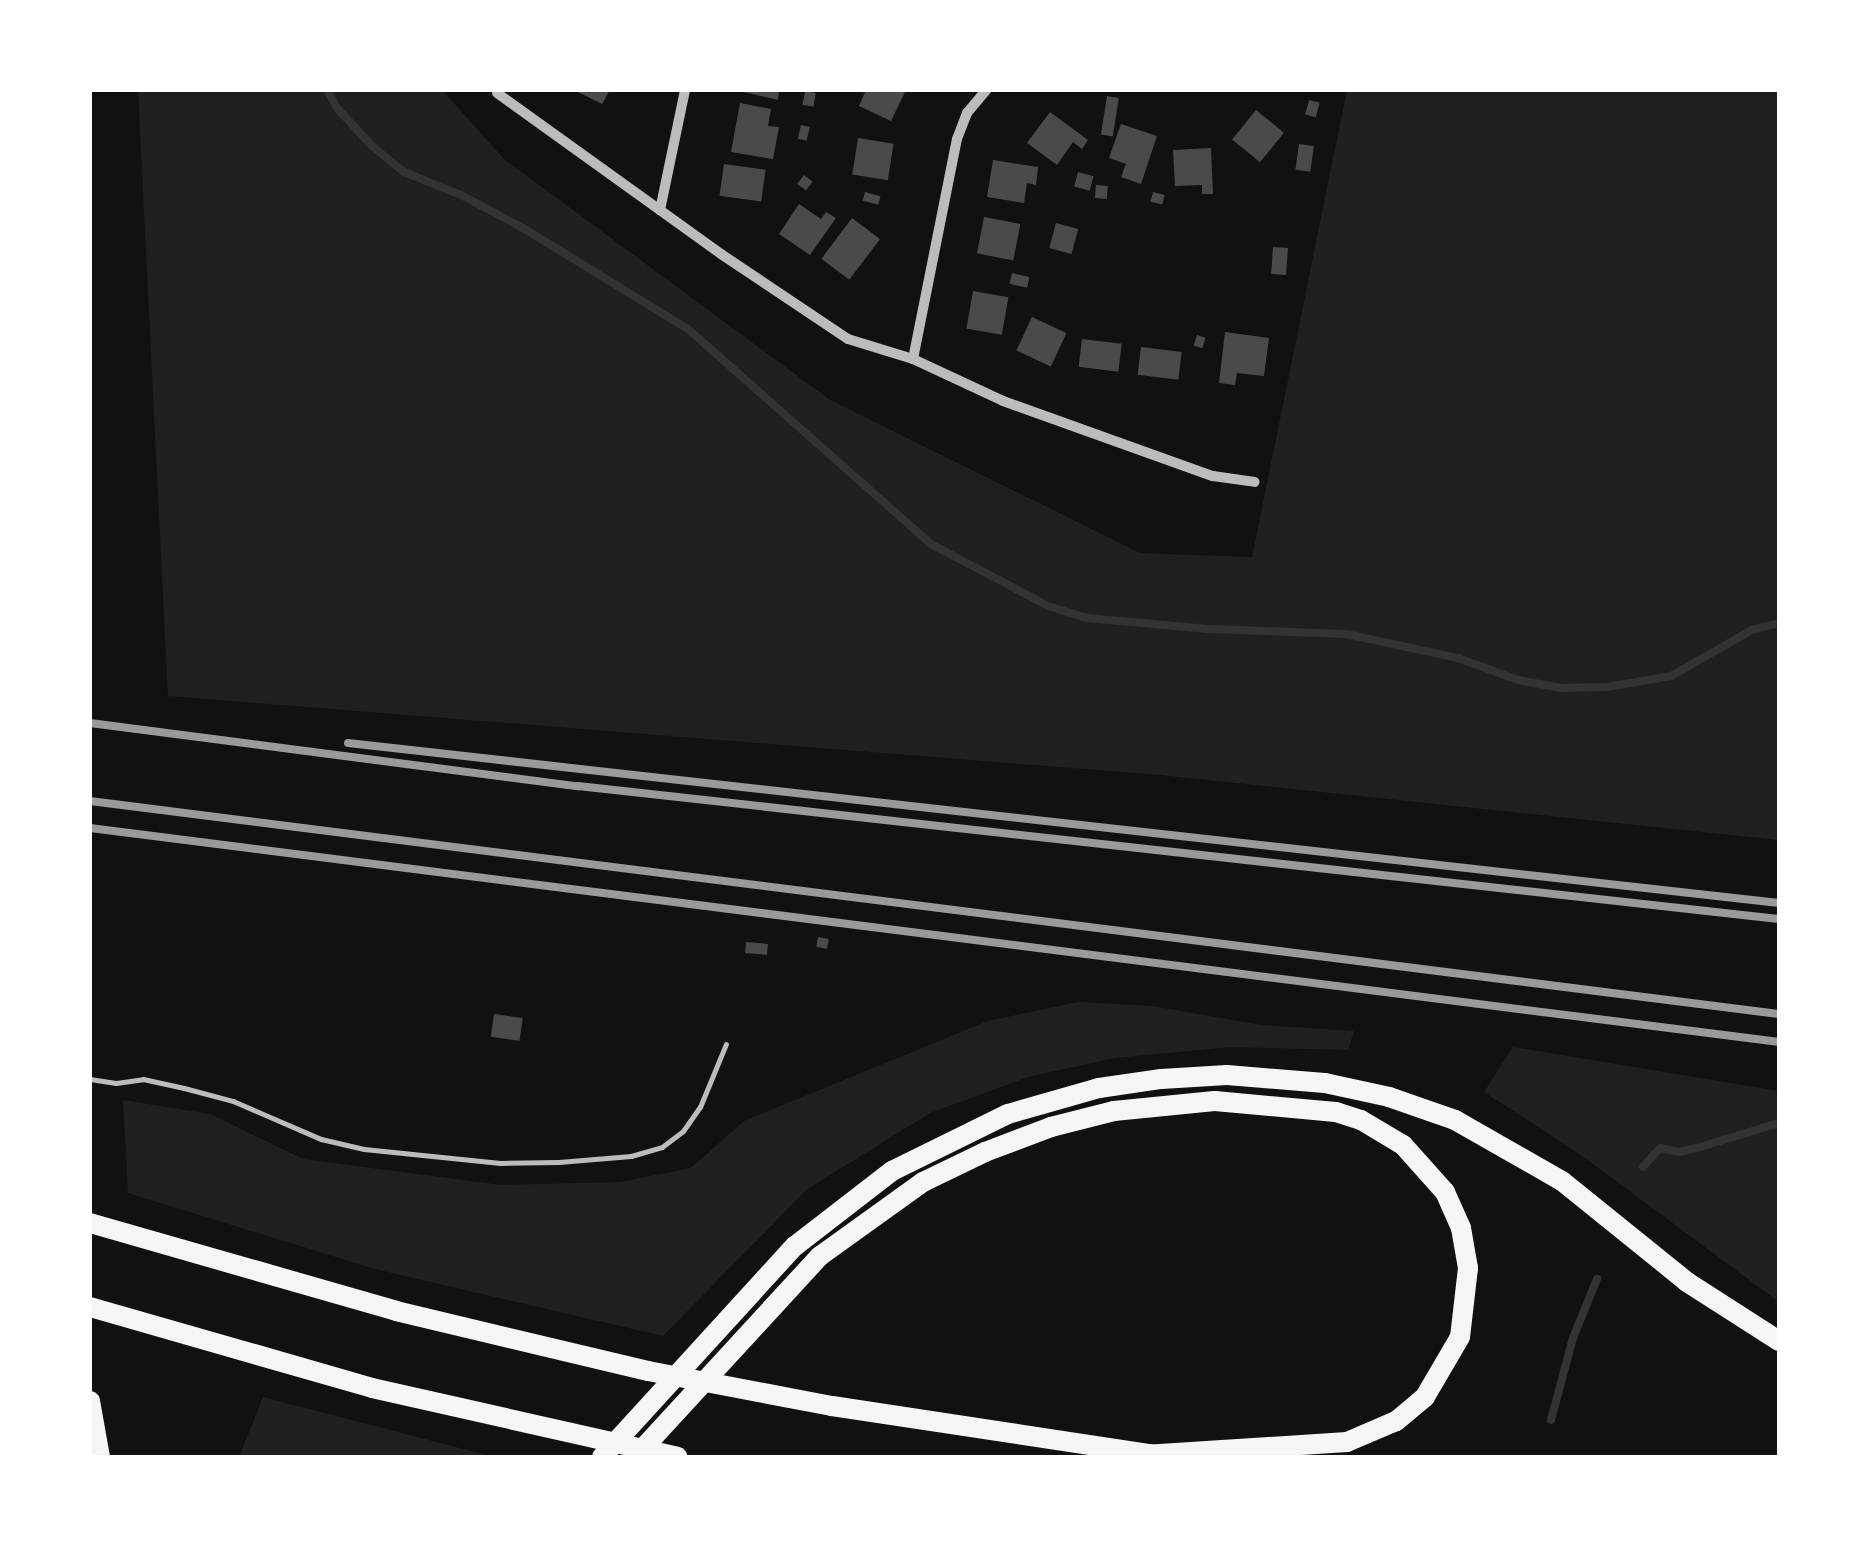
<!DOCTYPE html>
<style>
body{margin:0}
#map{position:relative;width:1869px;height:1547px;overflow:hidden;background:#111;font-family:"Asap Condensed",sans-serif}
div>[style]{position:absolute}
.green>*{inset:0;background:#202020}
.stream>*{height:8px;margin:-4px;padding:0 4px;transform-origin:4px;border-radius:4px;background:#333}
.building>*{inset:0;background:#4a4a4a;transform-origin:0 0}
.service>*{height:5px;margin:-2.5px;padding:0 2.5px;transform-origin:2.5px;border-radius:2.5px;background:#bcbcbc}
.minor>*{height:10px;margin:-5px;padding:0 5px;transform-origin:5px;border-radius:5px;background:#bcbcbc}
.motorway>*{height:20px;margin:-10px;padding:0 10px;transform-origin:10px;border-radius:10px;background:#f5f5f5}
.rail>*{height:8px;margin:-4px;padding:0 4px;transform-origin:4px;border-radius:4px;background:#9a9a9a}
span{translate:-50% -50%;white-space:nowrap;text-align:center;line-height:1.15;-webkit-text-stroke:9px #fff;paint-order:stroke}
.frame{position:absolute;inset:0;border:92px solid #fff;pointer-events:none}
</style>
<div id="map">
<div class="green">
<div style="clip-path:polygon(138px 90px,442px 90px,504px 159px,830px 400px,1140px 553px,1252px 557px,1347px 90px,1779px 90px,1779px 840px,1160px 775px,168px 696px)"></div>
<div style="clip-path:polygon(1078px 1002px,1152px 1006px,1262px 1025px,1354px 1031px,1348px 1050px,1230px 1047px,1115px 1058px,1028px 1077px,930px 1113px,806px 1190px,663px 1336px,375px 1269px,128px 1193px,123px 1100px,210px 1114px,303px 1159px,501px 1185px,620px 1182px,691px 1168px,744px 1121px,988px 1021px)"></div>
<div style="clip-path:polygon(1513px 1047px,1779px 1091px,1779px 1302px,1581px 1155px,1484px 1092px)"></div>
<div style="clip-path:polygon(263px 1397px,494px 1457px,239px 1457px)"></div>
</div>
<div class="stream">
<div style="left:327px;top:90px;width:21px;rotate:61deg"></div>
<div style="left:337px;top:108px;width:50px;rotate:47.4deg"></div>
<div style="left:371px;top:145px;width:43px;rotate:39.3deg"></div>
<div style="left:404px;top:172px;width:61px;rotate:22deg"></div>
<div style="left:461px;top:195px;width:70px;rotate:28deg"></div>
<div style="left:523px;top:228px;width:193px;rotate:31.5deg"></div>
<div style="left:688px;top:329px;width:324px;rotate:41.5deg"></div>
<div style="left:931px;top:544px;width:132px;rotate:27.9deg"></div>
<div style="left:1048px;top:606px;width:41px;rotate:17.1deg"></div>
<div style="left:1087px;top:618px;width:122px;rotate:5.2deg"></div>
<div style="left:1209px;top:629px;width:137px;rotate:2.1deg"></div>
<div style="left:1346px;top:634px;width:115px;rotate:12.1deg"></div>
<div style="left:1458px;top:658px;width:64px;rotate:20.1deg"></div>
<div style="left:1518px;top:680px;width:44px;rotate:10.5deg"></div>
<div style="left:1561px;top:688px;width:46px;rotate:-1.2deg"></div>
<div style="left:1607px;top:687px;width:65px;rotate:-9.8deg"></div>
<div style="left:1671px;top:676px;width:93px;rotate:-29.6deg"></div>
<div style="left:1752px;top:630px;width:28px;rotate:-15deg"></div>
<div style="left:1643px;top:1167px;width:25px;rotate:-48deg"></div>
<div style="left:1660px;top:1148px;width:19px;rotate:12deg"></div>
<div style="left:1679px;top:1152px;width:18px;rotate:-13deg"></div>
<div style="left:1697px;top:1148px;width:86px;rotate:-17deg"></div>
<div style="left:1551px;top:1420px;width:85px;rotate:-75deg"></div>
<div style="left:1573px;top:1338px;width:64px;rotate:-67.9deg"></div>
</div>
<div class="building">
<div style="clip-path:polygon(574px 90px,610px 90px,602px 104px)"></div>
<div style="clip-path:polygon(735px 90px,779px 90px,778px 100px)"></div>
<div style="clip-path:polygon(866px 90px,906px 90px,891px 121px,859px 106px)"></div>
<div style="left:805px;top:91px;width:11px;height:14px;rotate:10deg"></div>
<div style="left:1107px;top:96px;width:12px;height:39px;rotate:9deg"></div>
<div style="left:1309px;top:100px;width:11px;height:15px;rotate:15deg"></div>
<div style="clip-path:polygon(740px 103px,771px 109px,768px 126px,779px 127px,773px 159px,731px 152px)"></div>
<div style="left:1256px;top:110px;width:36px;height:38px;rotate:39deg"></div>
<div style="clip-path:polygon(1050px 112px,1088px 140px,1082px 149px,1073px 142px,1057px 165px,1027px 143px)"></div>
<div style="clip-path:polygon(1121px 124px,1157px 136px,1141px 184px,1121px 177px,1126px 164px,1109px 158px)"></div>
<div style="left:801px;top:125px;width:9px;height:14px;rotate:13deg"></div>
<div style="left:858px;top:138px;width:36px;height:37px;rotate:9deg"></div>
<div style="left:1299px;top:144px;width:15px;height:26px;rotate:8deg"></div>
<div style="clip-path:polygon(1211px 148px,1213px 194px,1202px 194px,1202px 185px,1175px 186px,1173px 150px)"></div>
<div style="clip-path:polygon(993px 160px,1038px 167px,1036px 185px,1027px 183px,1024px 203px,987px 197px)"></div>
<div style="left:724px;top:164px;width:42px;height:32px;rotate:8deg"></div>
<div style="left:1078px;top:172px;width:16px;height:15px;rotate:15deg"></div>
<div style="left:804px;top:175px;width:11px;height:11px;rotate:38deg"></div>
<div style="left:1096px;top:185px;width:12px;height:13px;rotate:5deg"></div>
<div style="left:865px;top:192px;width:16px;height:9px;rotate:15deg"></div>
<div style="left:1153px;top:192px;width:12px;height:10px;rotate:14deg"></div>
<div style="clip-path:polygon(799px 204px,821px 219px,826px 212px,836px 218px,810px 255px,779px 234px)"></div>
<div style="left:984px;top:217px;width:37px;height:37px;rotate:11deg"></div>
<div style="left:852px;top:218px;width:35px;height:51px;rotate:37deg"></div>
<div style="left:1056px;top:223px;width:23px;height:26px;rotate:15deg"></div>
<div style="left:1273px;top:247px;width:15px;height:27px;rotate:4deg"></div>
<div style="left:1012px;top:273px;width:18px;height:11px;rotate:13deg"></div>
<div style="left:973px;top:291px;width:36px;height:38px;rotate:10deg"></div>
<div style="left:1032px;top:317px;width:38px;height:37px;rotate:25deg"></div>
<div style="clip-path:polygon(1225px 332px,1269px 338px,1264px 376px,1237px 373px,1235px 385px,1219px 383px)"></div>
<div style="left:1197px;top:335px;width:9px;height:11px;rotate:18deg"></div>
<div style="left:1082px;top:339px;width:40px;height:28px;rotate:7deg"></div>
<div style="left:1141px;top:347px;width:41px;height:28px;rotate:7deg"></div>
<div style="left:818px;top:937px;width:11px;height:10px;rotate:10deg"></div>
<div style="left:746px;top:942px;width:22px;height:11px;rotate:5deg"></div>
<div style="left:494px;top:1014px;width:29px;height:23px;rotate:8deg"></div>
</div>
<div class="service">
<div style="left:90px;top:1079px;width:26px;rotate:9deg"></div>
<div style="left:116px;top:1083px;width:27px;rotate:-8deg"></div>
<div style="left:143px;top:1079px;width:42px;rotate:12.4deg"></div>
<div style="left:184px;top:1088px;width:51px;rotate:14.9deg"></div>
<div style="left:233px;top:1101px;width:96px;rotate:23.4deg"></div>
<div style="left:321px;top:1139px;width:44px;rotate:13.1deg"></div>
<div style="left:364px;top:1149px;width:137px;rotate:5.9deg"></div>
<div style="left:500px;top:1163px;width:59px;rotate:-1deg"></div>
<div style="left:559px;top:1162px;width:72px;rotate:-4.8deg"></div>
<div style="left:631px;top:1156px;width:32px;rotate:-16deg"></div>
<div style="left:662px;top:1147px;width:26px;rotate:-37deg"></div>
<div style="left:683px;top:1131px;width:29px;rotate:-55deg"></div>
<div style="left:700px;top:1107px;width:68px;rotate:-67.6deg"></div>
</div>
<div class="minor">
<div style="left:497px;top:93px;width:276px;rotate:35.7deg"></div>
<div style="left:721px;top:254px;width:153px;rotate:33.8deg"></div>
<div style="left:848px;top:339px;width:68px;rotate:17.1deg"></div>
<div style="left:913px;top:359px;width:99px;rotate:25deg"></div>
<div style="left:1003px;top:401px;width:223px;rotate:19.7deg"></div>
<div style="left:1213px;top:476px;width:42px;rotate:8.1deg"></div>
<div style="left:660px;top:210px;width:123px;rotate:-78.2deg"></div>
<div style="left:913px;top:359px;width:224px;rotate:-78.7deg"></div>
<div style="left:957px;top:139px;width:28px;rotate:-69deg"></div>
<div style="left:967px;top:113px;width:30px;rotate:-50deg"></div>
</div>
<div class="motorway">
<div style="left:90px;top:1223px;width:318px;rotate:16deg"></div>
<div style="left:396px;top:1311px;width:259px;rotate:13.4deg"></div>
<div style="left:648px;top:1371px;width:187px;rotate:10.8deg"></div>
<div style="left:832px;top:1406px;width:333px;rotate:8.6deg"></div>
<div style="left:90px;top:1307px;width:293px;rotate:16deg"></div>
<div style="left:372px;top:1388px;width:313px;rotate:12.7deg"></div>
<div style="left:90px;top:1401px;width:57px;rotate:79.9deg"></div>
<div style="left:602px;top:1457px;width:286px;rotate:-47.6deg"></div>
<div style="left:795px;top:1246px;width:123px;rotate:-37.7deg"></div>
<div style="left:892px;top:1171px;width:129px;rotate:-26.2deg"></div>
<div style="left:1008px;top:1114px;width:95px;rotate:-15.9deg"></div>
<div style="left:1099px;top:1088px;width:63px;rotate:-8.3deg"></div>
<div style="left:1161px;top:1079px;width:66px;rotate:-3.5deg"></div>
<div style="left:1227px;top:1075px;width:98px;rotate:4.7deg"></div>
<div style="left:1325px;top:1083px;width:66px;rotate:12.3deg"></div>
<div style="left:1389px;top:1097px;width:70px;rotate:19.2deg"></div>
<div style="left:1455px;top:1120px;width:123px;rotate:29.7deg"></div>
<div style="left:1562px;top:1181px;width:161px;rotate:38.9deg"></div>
<div style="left:1687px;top:1282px;width:109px;rotate:32.7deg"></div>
<div style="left:635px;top:1457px;width:273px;rotate:-47.4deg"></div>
<div style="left:820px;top:1256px;width:127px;rotate:-35.7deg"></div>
<div style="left:923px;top:1182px;width:69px;rotate:-25.8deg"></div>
<div style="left:985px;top:1152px;width:71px;rotate:-20.7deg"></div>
<div style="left:1051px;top:1127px;width:65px;rotate:-14.3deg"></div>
<div style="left:1114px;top:1111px;width:101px;rotate:-5.7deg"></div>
<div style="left:1215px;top:1101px;width:121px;rotate:5.2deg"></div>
<div style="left:1336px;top:1112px;width:26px;rotate:18deg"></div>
<div style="left:1361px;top:1120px;width:49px;rotate:30.8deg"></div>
<div style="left:1403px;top:1145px;width:63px;rotate:48.2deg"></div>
<div style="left:1445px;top:1192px;width:39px;rotate:66deg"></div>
<div style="left:1461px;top:1228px;width:41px;rotate:80.1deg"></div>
<div style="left:1468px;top:1268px;width:69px;rotate:96.6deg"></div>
<div style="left:1460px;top:1337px;width:69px;rotate:120.3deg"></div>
<div style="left:1425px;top:1397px;width:38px;rotate:140deg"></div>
<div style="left:1396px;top:1421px;width:53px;rotate:156.8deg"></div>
<div style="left:1347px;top:1442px;width:199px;rotate:176.3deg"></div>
</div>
<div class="rail">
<div style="left:90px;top:723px;width:492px;rotate:7.4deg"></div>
<div style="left:578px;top:786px;width:1208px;rotate:6.32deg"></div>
<div style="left:348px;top:743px;width:1440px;rotate:6.38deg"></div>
<div style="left:90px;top:801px;width:1702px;rotate:7.19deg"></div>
<div style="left:90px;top:828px;width:1703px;rotate:7.22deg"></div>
</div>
<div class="frame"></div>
</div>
